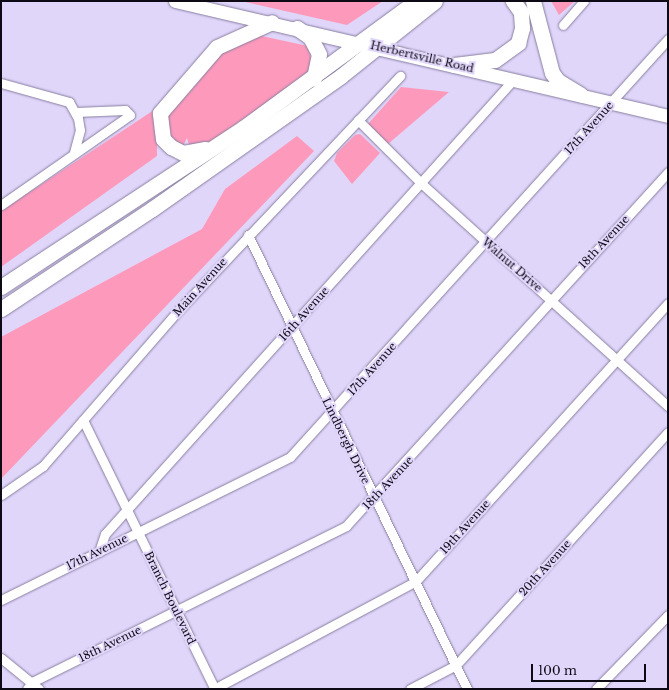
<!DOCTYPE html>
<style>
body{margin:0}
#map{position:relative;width:669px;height:690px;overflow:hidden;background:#e0d6fa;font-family:"Libre Baskerville",serif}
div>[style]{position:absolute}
.green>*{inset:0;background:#fd9abc}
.roads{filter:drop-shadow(0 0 1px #887e9f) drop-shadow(0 0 1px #887e9f)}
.minor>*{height:9px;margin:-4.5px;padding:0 4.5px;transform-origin:4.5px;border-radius:4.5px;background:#fff}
.secondary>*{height:13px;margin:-6.5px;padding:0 6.5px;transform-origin:6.5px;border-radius:6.5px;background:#fff}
.trunk>*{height:15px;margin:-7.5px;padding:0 7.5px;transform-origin:7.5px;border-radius:7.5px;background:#fff}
span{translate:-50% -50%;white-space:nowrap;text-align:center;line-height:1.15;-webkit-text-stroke:4px #e0d6fa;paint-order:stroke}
.street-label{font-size:11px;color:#0e0a15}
.frame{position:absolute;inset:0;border:2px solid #0e0a15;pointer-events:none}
.scale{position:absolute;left:531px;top:664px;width:115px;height:18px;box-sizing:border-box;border:2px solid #0e0a15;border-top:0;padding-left:5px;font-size:12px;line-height:14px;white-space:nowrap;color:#0e0a15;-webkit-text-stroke:3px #e0d6fa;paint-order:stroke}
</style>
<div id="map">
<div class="green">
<div style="clip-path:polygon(241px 1px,383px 1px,347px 25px)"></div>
<div style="clip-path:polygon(551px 1px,575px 1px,559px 15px)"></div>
<div style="clip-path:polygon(257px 35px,308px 46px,314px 69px,209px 143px,190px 148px,187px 138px,183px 146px,178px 144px,169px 136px,166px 116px,227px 46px)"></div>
<div style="clip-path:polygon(401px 87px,449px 92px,388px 144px,367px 125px)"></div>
<div style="clip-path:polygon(157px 108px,157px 156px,1px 267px,1px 211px)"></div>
<div style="clip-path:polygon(360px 134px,380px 153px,352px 184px,334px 161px,337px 153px,355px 135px)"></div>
<div style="clip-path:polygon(297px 136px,314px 151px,1px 479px,1px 337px,202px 229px,225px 189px)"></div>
</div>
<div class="roads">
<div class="minor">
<div style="left:563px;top:25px;width:32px;rotate:-49deg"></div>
<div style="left:1px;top:83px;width:71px;rotate:15.6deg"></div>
<div style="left:69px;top:102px;width:18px;rotate:61deg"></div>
<div style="left:78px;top:118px;width:12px;rotate:81deg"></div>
<div style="left:80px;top:130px;width:23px;rotate:105deg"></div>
<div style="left:358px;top:120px;width:89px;rotate:45deg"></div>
<div style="left:421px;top:183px;width:333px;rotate:42.1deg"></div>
<div style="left:1px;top:205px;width:157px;rotate:-34.9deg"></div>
<div style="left:130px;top:115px;width:7px;rotate:-135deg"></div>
<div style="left:125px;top:110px;width:49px;rotate:177.7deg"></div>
<div style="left:248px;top:235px;width:504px;rotate:64.25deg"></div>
<div style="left:83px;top:420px;width:300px;rotate:63.9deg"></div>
<div style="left:1px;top:495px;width:51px;rotate:-34.6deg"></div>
<div style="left:43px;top:466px;width:201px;rotate:-49deg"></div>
<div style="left:175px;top:314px;width:328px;rotate:-46.6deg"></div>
<div style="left:99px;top:552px;width:19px;rotate:-72deg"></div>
<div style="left:105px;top:534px;width:612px;rotate:-48.05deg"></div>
<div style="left:1px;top:600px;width:322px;rotate:-26.3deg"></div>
<div style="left:290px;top:457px;width:564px;rotate:-47.88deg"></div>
<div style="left:1px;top:658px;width:49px;rotate:39.2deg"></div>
<div style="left:27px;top:689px;width:9px;rotate:-54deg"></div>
<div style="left:32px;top:682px;width:351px;rotate:-26.4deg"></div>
<div style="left:346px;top:526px;width:479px;rotate:-47.7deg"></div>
<div style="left:214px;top:689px;width:229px;rotate:-28.1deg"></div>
<div style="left:416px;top:581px;width:375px;rotate:-47.8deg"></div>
<div style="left:410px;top:689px;width:52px;rotate:-27.6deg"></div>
<div style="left:456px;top:665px;width:315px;rotate:-47.7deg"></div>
<div style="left:596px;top:689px;width:103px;rotate:-45.8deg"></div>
</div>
<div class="secondary">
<div style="left:175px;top:1px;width:506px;rotate:13.13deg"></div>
</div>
<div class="trunk">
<div style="left:533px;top:1px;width:74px;rotate:75.2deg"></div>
<div style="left:552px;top:73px;width:10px;rotate:53deg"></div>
<div style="left:558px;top:81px;width:26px;rotate:31deg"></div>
<div style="left:297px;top:28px;width:16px;rotate:35deg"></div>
<div style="left:310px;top:37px;width:19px;rotate:62deg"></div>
<div style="left:319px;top:54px;width:25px;rotate:102deg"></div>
<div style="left:454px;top:65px;width:41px;rotate:-7deg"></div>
<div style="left:495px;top:60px;width:29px;rotate:-36deg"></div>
<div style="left:518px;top:43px;width:16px;rotate:-75deg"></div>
<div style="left:522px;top:28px;width:16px;rotate:-94deg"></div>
<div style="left:521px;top:12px;width:14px;rotate:-126deg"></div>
<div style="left:205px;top:149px;width:22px;rotate:170deg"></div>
<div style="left:183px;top:153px;width:13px;rotate:-153deg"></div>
<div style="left:171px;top:147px;width:11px;rotate:-135deg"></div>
<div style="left:163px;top:139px;width:26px;rotate:-97deg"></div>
<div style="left:160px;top:113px;width:87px;rotate:-49.2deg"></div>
<div style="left:217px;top:47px;width:60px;rotate:-24.4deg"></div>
<div style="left:1px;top:287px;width:290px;rotate:-33.3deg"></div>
<div style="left:243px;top:128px;width:215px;rotate:-36.3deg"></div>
<div style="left:1px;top:309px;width:181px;rotate:-33.5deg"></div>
<div style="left:152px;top:209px;width:231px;rotate:-35.1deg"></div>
<div style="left:341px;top:76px;width:120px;rotate:-38.6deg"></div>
</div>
</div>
<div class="street-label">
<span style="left:422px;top:57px;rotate:13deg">Herbertsville Road</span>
<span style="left:589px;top:128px;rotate:-48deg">17th Avenue</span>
<span style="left:604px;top:242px;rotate:-47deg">18th Avenue</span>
<span style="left:512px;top:265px;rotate:41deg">Walnut Drive</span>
<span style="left:200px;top:287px;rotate:-48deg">Main Avenue</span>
<span style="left:304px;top:314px;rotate:-48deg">16th Avenue</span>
<span style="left:372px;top:369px;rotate:-48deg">17th Avenue</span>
<span style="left:346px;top:441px;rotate:64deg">Lindbergh Drive</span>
<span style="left:388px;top:483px;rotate:-47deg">18th Avenue</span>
<span style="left:465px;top:527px;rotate:-48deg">19th Avenue</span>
<span style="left:97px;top:552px;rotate:-26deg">17th Avenue</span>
<span style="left:545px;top:568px;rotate:-48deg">20th Avenue</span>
<span style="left:170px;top:598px;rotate:64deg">Branch Boulevard</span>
<span style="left:110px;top:644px;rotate:-26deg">18th Avenue</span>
</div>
<div class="frame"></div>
<div class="scale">100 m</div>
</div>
